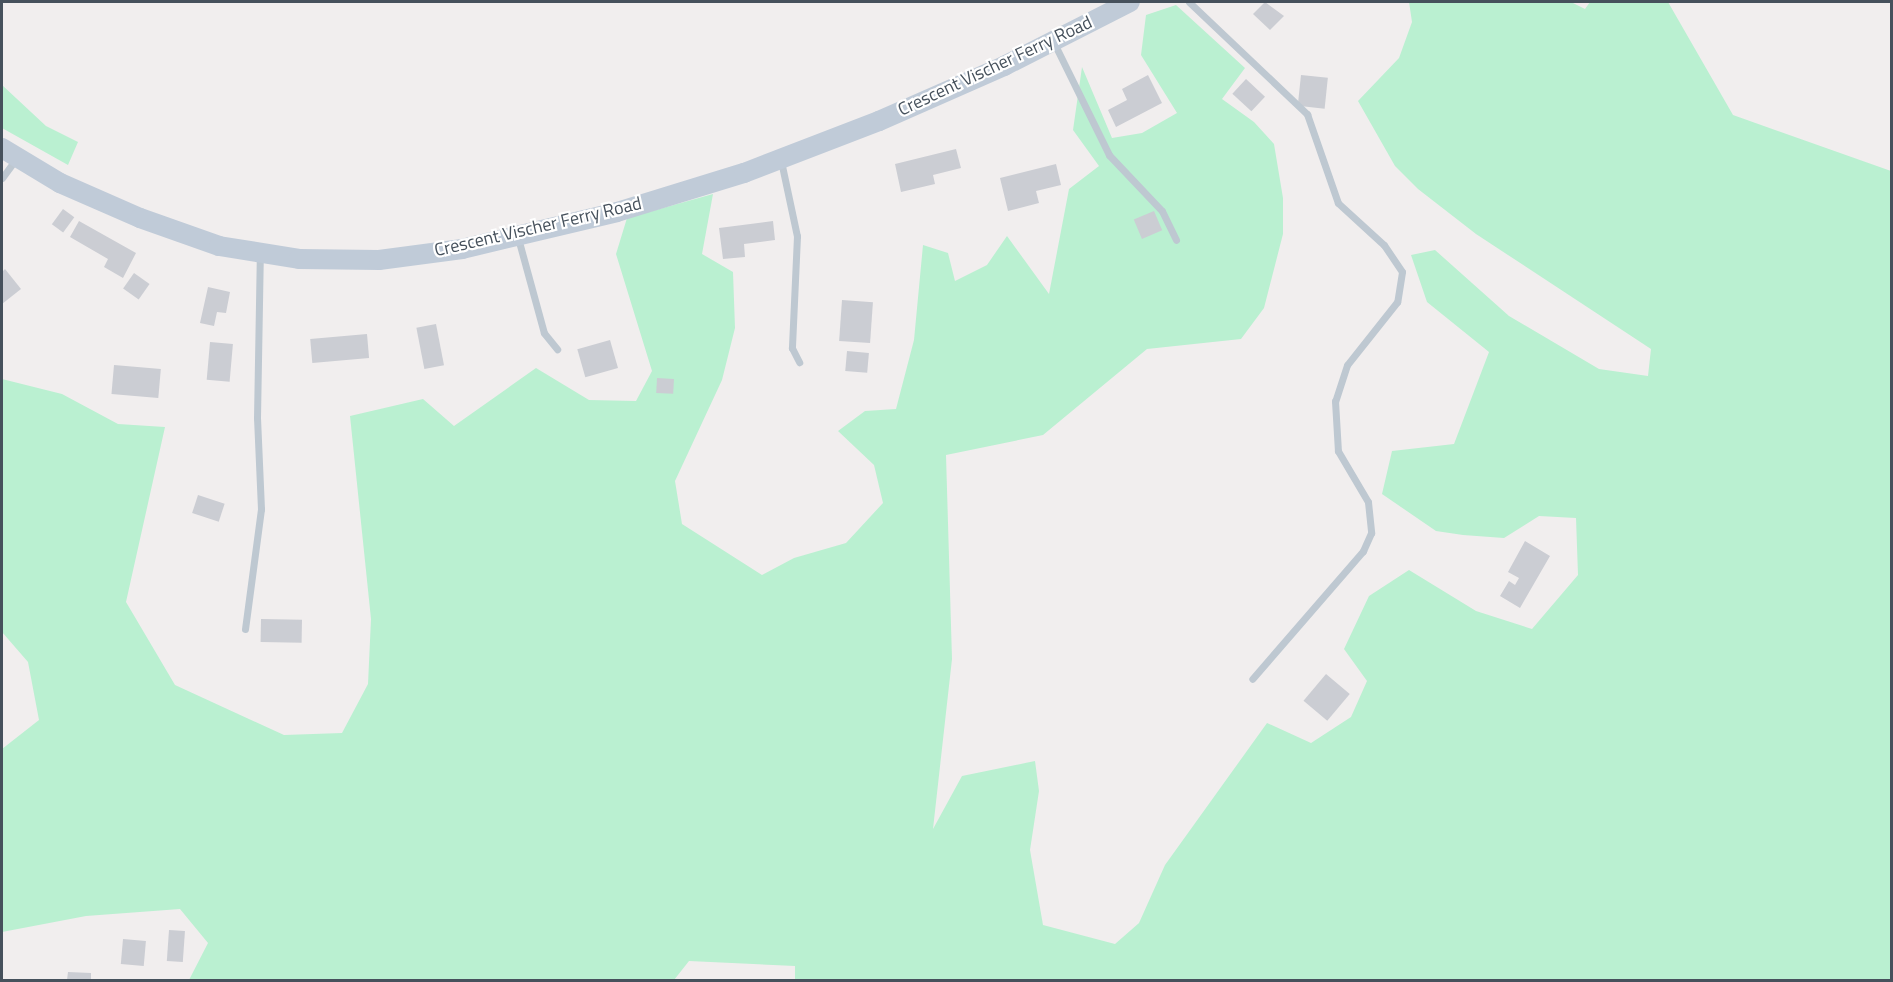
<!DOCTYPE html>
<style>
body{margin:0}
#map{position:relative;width:1893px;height:982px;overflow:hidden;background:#f1eeee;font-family:"Titillium Web",sans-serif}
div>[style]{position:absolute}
.green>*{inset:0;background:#baf0d1}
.building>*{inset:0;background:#cbcdd3;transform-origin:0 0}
.service>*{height:7px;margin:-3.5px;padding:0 3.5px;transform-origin:3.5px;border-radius:3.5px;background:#bec8d1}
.secondary>*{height:20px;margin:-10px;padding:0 10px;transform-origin:10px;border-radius:10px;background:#c0cbd8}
span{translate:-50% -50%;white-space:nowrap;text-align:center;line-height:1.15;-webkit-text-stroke:4.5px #fff;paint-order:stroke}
.street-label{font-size:18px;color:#46515c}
.frame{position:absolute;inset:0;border:3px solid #46515c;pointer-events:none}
</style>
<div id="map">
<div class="green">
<div style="clip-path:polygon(1409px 2px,1571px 2px,1585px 9px,1590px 2px,1668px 2px,1733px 115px,1891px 171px,1891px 980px,795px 980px,795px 966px,689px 961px,674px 980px,189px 980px,208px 943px,180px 909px,86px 916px,2px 932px,2px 749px,39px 720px,28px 662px,2px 632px,2px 379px,62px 394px,118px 424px,165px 427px,126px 602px,175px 685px,284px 735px,342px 733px,368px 684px,371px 619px,350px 416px,423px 399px,454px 426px,536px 368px,589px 400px,636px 401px,652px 371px,616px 254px,627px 218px,713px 194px,702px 254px,733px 272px,735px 328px,722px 380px,675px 481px,682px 524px,762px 575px,794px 558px,846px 543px,883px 503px,874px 465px,838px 431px,865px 411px,896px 409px,914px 340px,923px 245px,948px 253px,955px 281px,987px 265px,1007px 236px,1049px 294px,1069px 189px,1099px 166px,1073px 130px,1082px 67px,1112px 138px,1142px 133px,1177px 113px,1141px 55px,1146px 15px,1176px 5px,1245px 68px,1222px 99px,1254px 122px,1274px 144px,1283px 198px,1283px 234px,1264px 308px,1241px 339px,1147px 349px,1043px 435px,946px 455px,952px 659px,933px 829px,962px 776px,1035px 761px,1039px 791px,1030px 850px,1043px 925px,1115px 944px,1139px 923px,1165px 865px,1267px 723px,1311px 743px,1351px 717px,1367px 681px,1344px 649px,1369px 596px,1409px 570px,1476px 611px,1532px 629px,1578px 575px,1576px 518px,1539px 516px,1504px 538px,1463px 535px,1436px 531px,1382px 494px,1392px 451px,1454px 444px,1489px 352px,1427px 302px,1411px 255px,1435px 250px,1509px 316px,1599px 369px,1648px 376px,1651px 349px,1476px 234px,1418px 189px,1395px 166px,1358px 101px,1399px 58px,1412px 22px)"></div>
<div style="clip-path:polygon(2px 85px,46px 126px,78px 142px,68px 165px,2px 128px)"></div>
</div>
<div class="building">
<div style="clip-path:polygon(1265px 2px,1284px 16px,1270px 30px,1253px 14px)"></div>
<div style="clip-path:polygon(1148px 75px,1162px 103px,1116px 127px,1108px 110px,1127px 100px,1122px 89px)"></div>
<div style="left:1301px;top:75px;width:27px;height:31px;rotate:6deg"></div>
<div style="left:1246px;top:79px;width:26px;height:20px;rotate:43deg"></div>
<div style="clip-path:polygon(956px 149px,961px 168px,933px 175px,935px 184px,901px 192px,895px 164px)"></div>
<div style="clip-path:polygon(1056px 164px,1061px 185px,1036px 191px,1039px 203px,1008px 211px,1000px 178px)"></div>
<div style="left:63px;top:209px;width:14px;height:19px;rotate:36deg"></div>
<div style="left:1154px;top:211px;width:21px;height:22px;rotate:67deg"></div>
<div style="clip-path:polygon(79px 221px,136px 253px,123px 278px,104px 267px,108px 259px,70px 237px)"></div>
<div style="clip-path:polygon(773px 221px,775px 240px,744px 244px,745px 257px,723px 259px,719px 228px)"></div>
<div style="clip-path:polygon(5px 269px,21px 289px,2px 304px,2px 272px)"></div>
<div style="left:134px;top:273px;width:19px;height:19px;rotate:35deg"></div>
<div style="clip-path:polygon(208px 287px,230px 292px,226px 313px,217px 312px,214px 326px,200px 323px)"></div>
<div style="left:842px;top:300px;width:31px;height:41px;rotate:4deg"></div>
<div style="left:436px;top:324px;width:42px;height:20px;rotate:79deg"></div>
<div style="left:367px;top:334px;width:24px;height:57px;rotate:85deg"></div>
<div style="left:610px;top:340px;width:29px;height:34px;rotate:74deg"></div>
<div style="left:210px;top:342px;width:23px;height:38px;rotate:5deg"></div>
<div style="left:847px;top:351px;width:22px;height:20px;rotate:5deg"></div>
<div style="left:114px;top:365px;width:47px;height:29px;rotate:5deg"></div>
<div style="left:657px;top:378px;width:17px;height:15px;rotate:3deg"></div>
<div style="left:198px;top:495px;width:28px;height:19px;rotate:18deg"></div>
<div style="clip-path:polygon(1525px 541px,1550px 556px,1520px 608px,1500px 596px,1509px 581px,1515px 585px,1519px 578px,1508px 572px)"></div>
<div style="left:261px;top:619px;width:41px;height:23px;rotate:1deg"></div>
<div style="left:1326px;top:674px;width:31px;height:35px;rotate:40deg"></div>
<div style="left:169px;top:930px;width:16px;height:31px;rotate:4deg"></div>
<div style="left:123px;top:939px;width:23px;height:25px;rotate:5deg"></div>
<div style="clip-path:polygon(68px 972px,91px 973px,91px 980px,67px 980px)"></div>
</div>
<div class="service">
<div style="left:1189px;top:2px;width:163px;rotate:43.5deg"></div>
<div style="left:1307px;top:114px;width:94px;rotate:70.8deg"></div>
<div style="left:1338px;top:203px;width:62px;rotate:42.4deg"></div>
<div style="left:1384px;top:245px;width:32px;rotate:56deg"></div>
<div style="left:1402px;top:272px;width:30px;rotate:99deg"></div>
<div style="left:1397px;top:302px;width:80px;rotate:128.4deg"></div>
<div style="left:1347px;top:365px;width:38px;rotate:108deg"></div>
<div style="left:1335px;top:401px;width:50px;rotate:86.6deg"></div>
<div style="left:1338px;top:451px;width:59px;rotate:59.5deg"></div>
<div style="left:1368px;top:502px;width:31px;rotate:84deg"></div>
<div style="left:1371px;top:533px;width:20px;rotate:114deg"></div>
<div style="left:1363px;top:551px;width:169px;rotate:130.9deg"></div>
<div style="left:1054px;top:43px;width:125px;rotate:63.8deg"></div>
<div style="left:1109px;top:155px;width:77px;rotate:46.6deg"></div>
<div style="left:1162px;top:211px;width:32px;rotate:64deg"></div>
<div style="left:781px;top:161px;width:77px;rotate:78deg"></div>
<div style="left:797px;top:236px;width:112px;rotate:92.6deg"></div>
<div style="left:792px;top:348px;width:16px;rotate:63deg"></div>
<div style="left:2px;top:178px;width:24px;rotate:-54deg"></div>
<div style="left:518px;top:238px;width:98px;rotate:74.7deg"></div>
<div style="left:544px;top:333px;width:21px;rotate:51deg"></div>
<div style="left:245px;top:629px;width:121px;rotate:-82.4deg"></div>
<div style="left:261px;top:509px;width:91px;rotate:-92.5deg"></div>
<div style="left:257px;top:418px;width:164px;rotate:-89deg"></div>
</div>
<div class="secondary">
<div style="left:2px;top:148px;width:68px;rotate:31.1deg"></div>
<div style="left:60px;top:183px;width:87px;rotate:23.6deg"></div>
<div style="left:140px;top:218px;width:84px;rotate:19.5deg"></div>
<div style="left:219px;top:246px;width:81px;rotate:9.2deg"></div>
<div style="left:299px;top:259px;width:80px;rotate:0.7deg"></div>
<div style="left:379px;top:260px;width:84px;rotate:-7.5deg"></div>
<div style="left:462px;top:249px;width:159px;rotate:-13.4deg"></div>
<div style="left:617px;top:212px;width:133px;rotate:-17.1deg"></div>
<div style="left:744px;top:173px;width:145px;rotate:-21.1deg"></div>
<div style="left:879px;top:121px;width:137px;rotate:-23.7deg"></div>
<div style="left:1004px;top:66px;width:141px;rotate:-26.9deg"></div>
</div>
<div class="street-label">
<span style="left:995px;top:66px;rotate:-25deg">Crescent Vischer Ferry Road</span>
<span style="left:538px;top:227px;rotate:-13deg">Crescent Vischer Ferry Road</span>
</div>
<div class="frame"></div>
</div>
